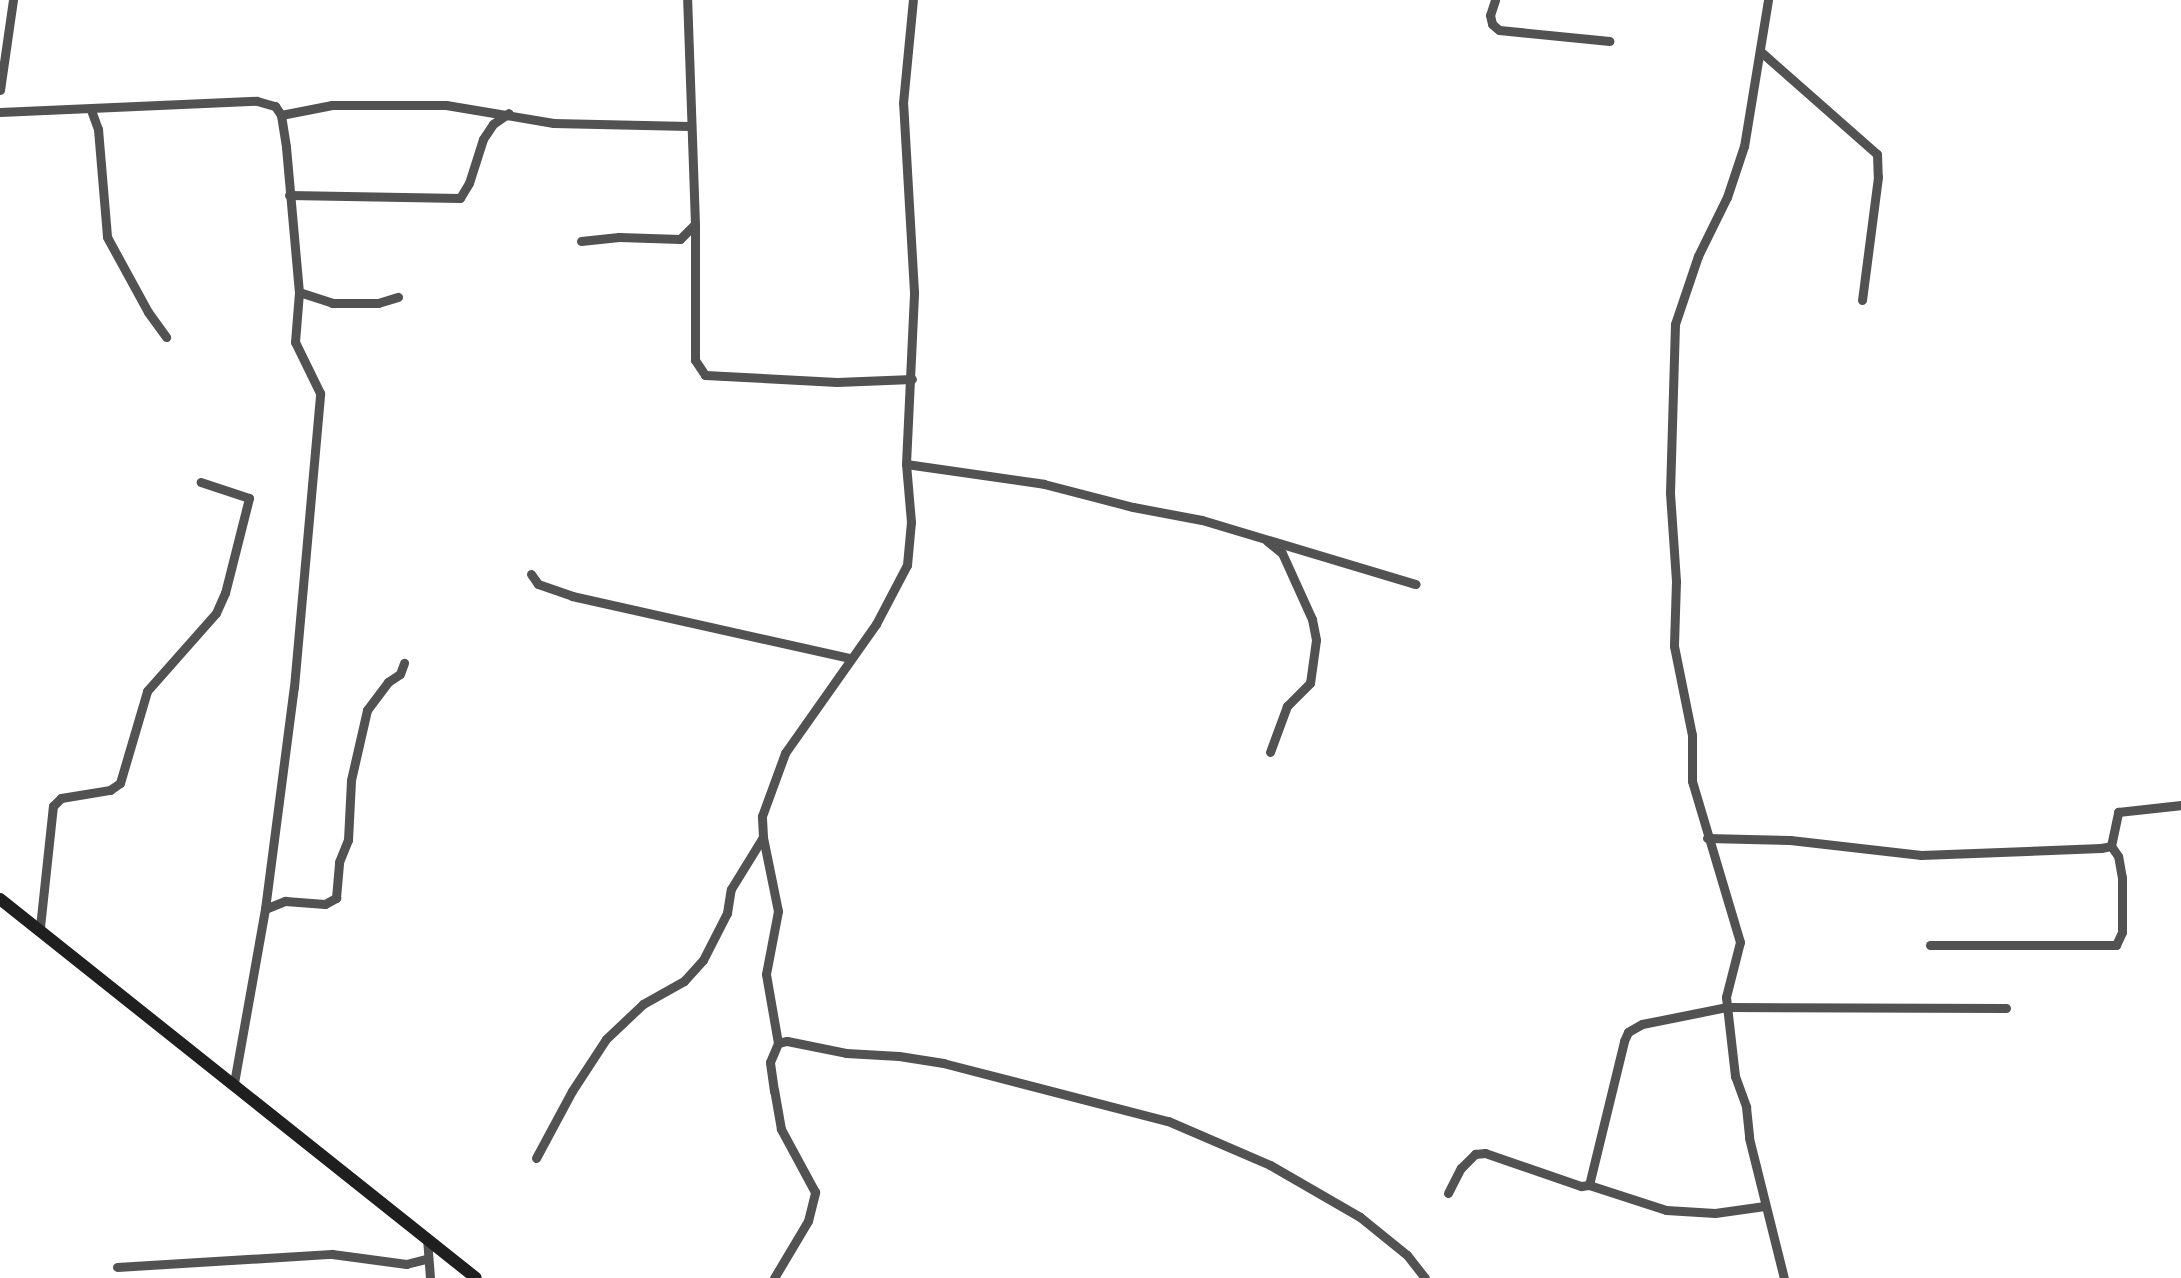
<!DOCTYPE html>
<style>
body{margin:0}
#map{position:relative;width:2181px;height:1278px;overflow:hidden;background:#fff;font-family:"Public Sans",sans-serif}
div>[style]{position:absolute}
.street>*{height:9px;margin:-4.5px;padding:0 4.5px;transform-origin:4.5px;border-radius:4.5px;background:#525252}
.secondary>*{height:12px;margin:-6px;padding:0 6px;transform-origin:6px;border-radius:6px;background:#1f1f1f}
span{translate:-50% -50%;white-space:nowrap;text-align:center;line-height:1.15;-webkit-text-stroke:6px #fff;paint-order:stroke}
</style>
<div id="map">
<div class="street">
<div style="left:1495px;top:0;width:16px;rotate:108deg"></div>
<div style="left:1490px;top:15px;width:9px;rotate:77deg"></div>
<div style="left:1492px;top:24px;width:9px;rotate:41deg"></div>
<div style="left:1499px;top:30px;width:111px;rotate:5.7deg"></div>
<div style="left:1768px;top:0;width:148px;rotate:99.3deg"></div>
<div style="left:1744px;top:146px;width:54px;rotate:108.4deg"></div>
<div style="left:1727px;top:197px;width:66px;rotate:116.2deg"></div>
<div style="left:1698px;top:256px;width:72px;rotate:108.7deg"></div>
<div style="left:1675px;top:324px;width:169px;rotate:91.7deg"></div>
<div style="left:1670px;top:493px;width:88px;rotate:86.1deg"></div>
<div style="left:1676px;top:581px;width:65px;rotate:91.8deg"></div>
<div style="left:1674px;top:646px;width:91px;rotate:78.6deg"></div>
<div style="left:1692px;top:735px;width:46px;rotate:90deg"></div>
<div style="left:1692px;top:781px;width:168px;rotate:73.4deg"></div>
<div style="left:1740px;top:942px;width:57px;rotate:104.3deg"></div>
<div style="left:1726px;top:997px;width:80px;rotate:83.5deg"></div>
<div style="left:1735px;top:1076px;width:33px;rotate:70deg"></div>
<div style="left:1746px;top:1107px;width:31px;rotate:84deg"></div>
<div style="left:1749px;top:1138px;width:144px;rotate:76deg"></div>
<div style="left:1760px;top:51px;width:156px;rotate:41.4deg"></div>
<div style="left:1877px;top:154px;width:23px;rotate:88deg"></div>
<div style="left:1878px;top:177px;width:124px;rotate:97.4deg"></div>
<div style="left:0;top:90px;width:91px;rotate:-81.8deg"></div>
<div style="left:91px;top:110px;width:20px;rotate:70deg"></div>
<div style="left:98px;top:129px;width:108px;rotate:85.2deg"></div>
<div style="left:107px;top:237px;width:85px;rotate:61.3deg"></div>
<div style="left:148px;top:312px;width:31px;rotate:54deg"></div>
<div style="left:0;top:112px;width:257px;rotate:-2.5deg"></div>
<div style="left:257px;top:101px;width:19px;rotate:16deg"></div>
<div style="left:275px;top:106px;width:11px;rotate:56deg"></div>
<div style="left:281px;top:115px;width:32px;rotate:81deg"></div>
<div style="left:286px;top:147px;width:146px;rotate:84.9deg"></div>
<div style="left:299px;top:292px;width:35px;rotate:18deg"></div>
<div style="left:332px;top:303px;width:46px"></div>
<div style="left:378px;top:303px;width:21px;rotate:-17deg"></div>
<div style="left:281px;top:115px;width:52px;rotate:-11.1deg"></div>
<div style="left:332px;top:105px;width:114px"></div>
<div style="left:446px;top:105px;width:109px;rotate:9.5deg"></div>
<div style="left:553px;top:123px;width:136px;rotate:1.3deg"></div>
<div style="left:289px;top:195px;width:171px;rotate:1deg"></div>
<div style="left:460px;top:198px;width:17px;rotate:-59deg"></div>
<div style="left:469px;top:183px;width:46px;rotate:-72.3deg"></div>
<div style="left:483px;top:139px;width:18px;rotate:-56deg"></div>
<div style="left:493px;top:124px;width:19px;rotate:-35deg"></div>
<div style="left:695px;top:224px;width:136px;rotate:90deg"></div>
<div style="left:695px;top:360px;width:18px;rotate:56deg"></div>
<div style="left:705px;top:375px;width:132px;rotate:3deg"></div>
<div style="left:837px;top:382px;width:75px;rotate:-2.3deg"></div>
<div style="left:581px;top:241px;width:38px;rotate:-6deg"></div>
<div style="left:619px;top:237px;width:61px;rotate:1.9deg"></div>
<div style="left:680px;top:239px;width:21px;rotate:-45deg"></div>
<div style="left:695px;top:224px;width:224px;rotate:-92deg"></div>
<div style="left:906px;top:464px;width:139px;rotate:8.2deg"></div>
<div style="left:1044px;top:484px;width:92px;rotate:14.5deg"></div>
<div style="left:1133px;top:507px;width:70px;rotate:10.7deg"></div>
<div style="left:1202px;top:520px;width:223px;rotate:16.7deg"></div>
<div style="left:1267px;top:541px;width:19px;rotate:39deg"></div>
<div style="left:1282px;top:553px;width:72px;rotate:65.6deg"></div>
<div style="left:1312px;top:619px;width:21px;rotate:79deg"></div>
<div style="left:1316px;top:640px;width:43px;rotate:97.9deg"></div>
<div style="left:1310px;top:683px;width:33px;rotate:135deg"></div>
<div style="left:1287px;top:706px;width:49px;rotate:110.3deg"></div>
<div style="left:531px;top:574px;width:12px;rotate:55deg"></div>
<div style="left:538px;top:584px;width:36px;rotate:19deg"></div>
<div style="left:572px;top:596px;width:285px;rotate:12.6deg"></div>
<div style="left:1707px;top:838px;width:83px;rotate:1.4deg"></div>
<div style="left:1790px;top:840px;width:132px;rotate:6.5deg"></div>
<div style="left:1921px;top:855px;width:180px;rotate:-2.2deg"></div>
<div style="left:2101px;top:848px;width:10px;rotate:-11deg"></div>
<div style="left:2111px;top:846px;width:35px;rotate:-78deg"></div>
<div style="left:2118px;top:812px;width:63px;rotate:-6.3deg"></div>
<div style="left:265px;top:909px;width:224px;rotate:-82.6deg"></div>
<div style="left:294px;top:687px;width:295px;rotate:-84.9deg"></div>
<div style="left:320px;top:393px;width:57px;rotate:-116.1deg"></div>
<div style="left:295px;top:342px;width:50px;rotate:-85.4deg"></div>
<div style="left:40px;top:927px;width:122px;rotate:-83.9deg"></div>
<div style="left:53px;top:806px;width:11px;rotate:-45deg"></div>
<div style="left:61px;top:798px;width:50px;rotate:-9.3deg"></div>
<div style="left:110px;top:790px;width:12px;rotate:-35deg"></div>
<div style="left:120px;top:783px;width:96px;rotate:-73.6deg"></div>
<div style="left:147px;top:691px;width:104px;rotate:-48.5deg"></div>
<div style="left:216px;top:613px;width:22px;rotate:-66deg"></div>
<div style="left:225px;top:593px;width:98px;rotate:-75.8deg"></div>
<div style="left:249px;top:498px;width:51px;rotate:-161.6deg"></div>
<div style="left:1930px;top:945px;width:186px"></div>
<div style="left:2116px;top:945px;width:14px;rotate:-65deg"></div>
<div style="left:2122px;top:932px;width:54px;rotate:-90deg"></div>
<div style="left:2122px;top:878px;width:22px;rotate:-100deg"></div>
<div style="left:2118px;top:856px;width:12px;rotate:-125deg"></div>
<div style="left:778px;top:1043px;width:9px;rotate:-13deg"></div>
<div style="left:787px;top:1041px;width:60px;rotate:11.5deg"></div>
<div style="left:846px;top:1053px;width:53px;rotate:3.2deg"></div>
<div style="left:899px;top:1056px;width:45px;rotate:9deg"></div>
<div style="left:943px;top:1063px;width:232px;rotate:14.5deg"></div>
<div style="left:1168px;top:1121px;width:111px;rotate:23.3deg"></div>
<div style="left:1270px;top:1165px;width:104px;rotate:30deg"></div>
<div style="left:1360px;top:1217px;width:60px;rotate:39deg"></div>
<div style="left:1407px;top:1255px;width:29px;rotate:52deg"></div>
<div style="left:234px;top:1083px;width:177px;rotate:-79.9deg"></div>
<div style="left:265px;top:909px;width:22px;rotate:-22deg"></div>
<div style="left:285px;top:901px;width:40px;rotate:4.3deg"></div>
<div style="left:325px;top:904px;width:13px;rotate:-29deg"></div>
<div style="left:336px;top:898px;width:36px;rotate:-85deg"></div>
<div style="left:339px;top:862px;width:24px;rotate:-68deg"></div>
<div style="left:348px;top:840px;width:60px;rotate:-87.1deg"></div>
<div style="left:351px;top:780px;width:72px;rotate:-77.1deg"></div>
<div style="left:367px;top:710px;width:35px;rotate:-53deg"></div>
<div style="left:388px;top:682px;width:14px;rotate:-34deg"></div>
<div style="left:400px;top:674px;width:12px;rotate:-70deg"></div>
<div style="left:536px;top:1158px;width:76px;rotate:-61.8deg"></div>
<div style="left:572px;top:1091px;width:62px;rotate:-56.8deg"></div>
<div style="left:606px;top:1039px;width:51px;rotate:-43.4deg"></div>
<div style="left:643px;top:1004px;width:47px;rotate:-29.3deg"></div>
<div style="left:684px;top:981px;width:28px;rotate:-48deg"></div>
<div style="left:703px;top:960px;width:53px;rotate:-62.9deg"></div>
<div style="left:727px;top:913px;width:24px;rotate:-81deg"></div>
<div style="left:731px;top:889px;width:61px;rotate:-58.4deg"></div>
<div style="left:1589px;top:1185px;width:81px;rotate:18deg"></div>
<div style="left:1666px;top:1210px;width:49px;rotate:3.5deg"></div>
<div style="left:1715px;top:1213px;width:50px;rotate:-8deg"></div>
<div style="left:1448px;top:1193px;width:28px;rotate:-63deg"></div>
<div style="left:1461px;top:1168px;width:20px;rotate:-45deg"></div>
<div style="left:1475px;top:1154px;width:10px;rotate:-6deg"></div>
<div style="left:1485px;top:1153px;width:102px;rotate:19deg"></div>
<div style="left:1581px;top:1186px;width:8px;rotate:-7deg"></div>
<div style="left:1589px;top:1185px;width:148px;rotate:-76.3deg"></div>
<div style="left:1624px;top:1041px;width:10px;rotate:-66deg"></div>
<div style="left:1628px;top:1032px;width:16px;rotate:-30deg"></div>
<div style="left:1642px;top:1024px;width:87px;rotate:-11.3deg"></div>
<div style="left:1727px;top:1007px;width:279px;rotate:0.2deg"></div>
<div style="left:427px;top:1238px;width:40px;rotate:85.7deg"></div>
<div style="left:117px;top:1267px;width:215px;rotate:-3.5deg"></div>
<div style="left:332px;top:1254px;width:75px;rotate:7.7deg"></div>
<div style="left:406px;top:1264px;width:21px;rotate:-14deg"></div>
<div style="left:774px;top:1278px;width:66px;rotate:-59.2deg"></div>
<div style="left:808px;top:1221px;width:30px;rotate:-76deg"></div>
<div style="left:815px;top:1192px;width:72px;rotate:-118.4deg"></div>
<div style="left:781px;top:1129px;width:39px;rotate:-100deg"></div>
<div style="left:774px;top:1091px;width:29px;rotate:-98deg"></div>
<div style="left:770px;top:1062px;width:21px;rotate:-67deg"></div>
<div style="left:778px;top:1043px;width:70px;rotate:-99.9deg"></div>
<div style="left:766px;top:974px;width:64px;rotate:-79.2deg"></div>
<div style="left:778px;top:911px;width:76px;rotate:-101.5deg"></div>
<div style="left:763px;top:837px;width:21px;rotate:-93deg"></div>
<div style="left:762px;top:816px;width:67px;rotate:-69.9deg"></div>
<div style="left:785px;top:753px;width:158px;rotate:-54.8deg"></div>
<div style="left:876px;top:624px;width:67px;rotate:-62.3deg"></div>
<div style="left:907px;top:565px;width:43px;rotate:-84.7deg"></div>
<div style="left:911px;top:522px;width:58px;rotate:-94.9deg"></div>
<div style="left:906px;top:464px;width:172px;rotate:-87.3deg"></div>
<div style="left:914px;top:292px;width:189px;rotate:-93.3deg"></div>
<div style="left:903px;top:103px;width:103px;rotate:-84.5deg"></div>
</div>
<div class="secondary">
<div style="left:0;top:899px;width:608px;rotate:38.53deg"></div>
</div>
</div>
